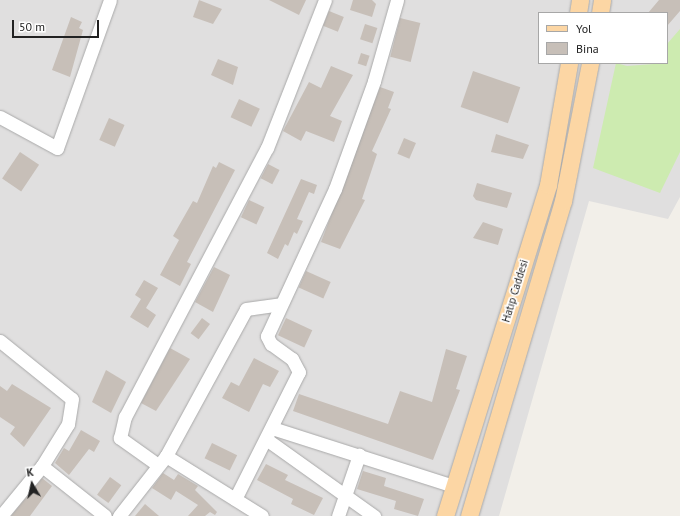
<!DOCTYPE html>
<meta charset="utf-8">
<style>
body{margin:0}
#map{position:relative;width:680px;height:516px;overflow:hidden;background:#f2efe9;font-family:"PT Sans",sans-serif}
div>[style]{position:absolute}
.residential>*{inset:0;background:#e0dfdf}
.grass>*{inset:0;background:#cdebb0}
.building>*{inset:0;background:#c7bfb8;transform-origin:0 0}
.roads{filter:drop-shadow(0 0 1px #a9a9a9) drop-shadow(0 0 1px #a9a9a9)}
.minor>*{height:13px;margin:-6.5px;padding:0 6.5px;transform-origin:6.5px;border-radius:6.5px;background:#fff}
.major>*{height:17px;margin:-8.5px;padding:0 8.5px;transform-origin:8.5px;border-radius:8.5px;background:#fcd6a4}
span{translate:-50% -50%;white-space:nowrap;text-align:center;line-height:1.15;-webkit-text-stroke:3.5px #fff;paint-order:stroke}
.street-label{font-size:11px;color:#222}
.legend{position:absolute;left:538px;top:12px;width:130px;height:52px;box-sizing:border-box;background:#fff;border:1px solid #a7a7a7;margin:0;padding:5px 7px;list-style:none;font-size:12px;color:#222}
.legend li{display:flex;align-items:center;gap:8px;height:20px}
.legend b{width:20px;border:1px solid #a7a7a7}
.north{position:absolute;left:12px;top:464px;width:40px;height:40px;-webkit-text-stroke:3px #fff;paint-order:stroke;rotate:351deg;font-size:11px;font-weight:700;line-height:16px;text-align:center;color:#222}
.north::after{content:'';display:block;margin:auto;width:14px;height:18px;background:#222;clip-path:polygon(50% 0,100% 100%,50% 72%,0 100%)}
.scale{position:absolute;left:12px;top:20px;width:87px;height:18px;box-sizing:border-box;border:2px solid #222;border-top:0;padding-left:5px;font-size:12px;line-height:14px;white-space:nowrap;color:#222;-webkit-text-stroke:3px #fff;paint-order:stroke}
</style>
<div id="map">
<div class="residential">
<div style="clip-path:polygon(evenodd,0 0,680px 0,680px 197px,668px 219px,589px 201px,499px 516px,0 516px,0 0,539px 13px,667px 13px,667px 63px,539px 63px,539px 13px)"></div>
</div>
<div class="grass">
<div style="clip-path:polygon(680px 29px,680px 152px,660px 193px,593px 168px,616px 63px,627px 66px,667px 63px,667px 44px)"></div>
</div>
<div class="building">
<div style="clip-path:polygon(199px 0,222px 9px,213px 24px,193px 17px)"></div>
<div style="clip-path:polygon(269px 0,306px 0,299px 15px)"></div>
<div style="clip-path:polygon(353px 0,372px 0,376px 4px,372px 17px,350px 10px)"></div>
<div style="clip-path:polygon(659px 0,680px 0,680px 11px,667px 26px,667px 13px,648px 13px)"></div>
<div style="left:329px;top:11px;width:16px;height:16px;rotate:22deg"></div>
<div style="clip-path:polygon(71px 17px,82px 22px,79px 28px,83px 30px,70px 77px,52px 70px)"></div>
<div style="left:400px;top:18px;width:21px;height:40px;rotate:14deg"></div>
<div style="left:365px;top:24px;width:13px;height:16px;rotate:18deg"></div>
<div style="left:361px;top:53px;width:9px;height:11px;rotate:18deg"></div>
<div style="clip-path:polygon(218px 59px,238px 67px,233px 85px,211px 75px)"></div>
<div style="clip-path:polygon(331px 66px,353px 75px,330px 116px,342px 121px,334px 142px,306px 131px,301px 141px,283px 131px,309px 82px,321px 88px)"></div>
<div style="left:473px;top:71px;width:50px;height:38px;rotate:19deg"></div>
<div style="clip-path:polygon(380px 87px,394px 92px,388px 108px,391px 109px,372px 151px,377px 154px,362px 199px,365px 200px,340px 249px,321px 242px)"></div>
<div style="left:239px;top:99px;width:23px;height:20px;rotate:25deg"></div>
<div style="left:109px;top:118px;width:17px;height:24px;rotate:24deg"></div>
<div style="clip-path:polygon(496px 134px,529px 145px,523px 159px,491px 152px)"></div>
<div style="left:404px;top:138px;width:13px;height:17px;rotate:23deg"></div>
<div style="left:20px;top:152px;width:23px;height:32px;rotate:34deg"></div>
<div style="clip-path:polygon(219px 162px,235px 170px,187px 262px,191px 264px,180px 286px,160px 275px,179px 240px,173px 236px,193px 201px,197px 203px,213px 166px,216px 168px)"></div>
<div style="left:268px;top:164px;width:13px;height:16px;rotate:27deg"></div>
<div style="clip-path:polygon(301px 179px,317px 185px,314px 194px,309px 192px,297px 219px,303px 221px,297px 234px,294px 232px,288px 246px,285px 244px,278px 259px,267px 253px)"></div>
<div style="clip-path:polygon(477px 183px,512px 193px,507px 208px,476px 200px,473px 196px)"></div>
<div style="left:249px;top:200px;width:17px;height:19px;rotate:25deg"></div>
<div style="clip-path:polygon(483px 222px,503px 229px,498px 245px,473px 238px)"></div>
<div style="clip-path:polygon(214px 267px,230px 275px,213px 312px,195px 302px)"></div>
<div style="left:306px;top:271px;width:27px;height:18px;rotate:24deg"></div>
<div style="clip-path:polygon(144px 280px,158px 288px,146px 308px,156px 315px,148px 328px,130px 317px,141px 299px,135px 295px)"></div>
<div style="left:202px;top:318px;width:10px;height:19px;rotate:37deg"></div>
<div style="left:286px;top:318px;width:29px;height:19px;rotate:25deg"></div>
<div style="clip-path:polygon(170px 348px,190px 359px,156px 411px,141px 403px)"></div>
<div style="clip-path:polygon(446px 349px,467px 356px,456px 389px,460px 390px,433px 460px,293px 411px,299px 394px,388px 424px,400px 391px,432px 402px)"></div>
<div style="clip-path:polygon(254px 358px,279px 371px,270px 387px,263px 384px,249px 412px,222px 398px,231px 382px,239px 386px)"></div>
<div style="clip-path:polygon(106px 370px,126px 382px,111px 413px,92px 402px)"></div>
<div style="clip-path:polygon(12px 384px,51px 408px,24px 447px,10px 434px,15px 427px,0 417px,0 386px,7px 391px)"></div>
<div style="clip-path:polygon(81px 430px,100px 441px,94px 452px,89px 449px,69px 475px,55px 463px,64px 448px,69px 451px)"></div>
<div style="left:212px;top:443px;width:28px;height:17px;rotate:26deg"></div>
<div style="clip-path:polygon(266px 464px,288px 475px,285px 480px,323px 498px,314px 515px,291px 504px,293px 499px,257px 480px)"></div>
<div style="clip-path:polygon(363px 471px,386px 478px,384px 486px,424px 499px,418px 516px,394px 509px,396px 501px,357px 489px)"></div>
<div style="clip-path:polygon(163px 473px,174px 480px,178px 474px,198px 486px,195px 490px,217px 512px,215px 515px,210px 512px,205px 516px,188px 516px,198px 505px,176px 491px,171px 500px,152px 488px)"></div>
<div style="left:110px;top:477px;width:14px;height:22px;rotate:36deg"></div>
<div style="clip-path:polygon(42px 478px,52px 486px,30px 516px,11px 516px)"></div>
<div style="clip-path:polygon(145px 504px,159px 516px,135px 516px)"></div>
</div>
<div class="roads">
<div class="minor">
<div style="left:0;top:117px;width:65px;rotate:28.5deg"></div>
<div style="left:57px;top:148px;width:157px;rotate:-70.3deg"></div>
<div style="left:0;top:341px;width:92px;rotate:38.9deg"></div>
<div style="left:72px;top:399px;width:25px;rotate:99deg"></div>
<div style="left:68px;top:424px;width:49px;rotate:121.8deg"></div>
<div style="left:42px;top:466px;width:65px;rotate:129.4deg"></div>
<div style="left:272px;top:428px;width:191px;rotate:17.7deg"></div>
<div style="left:266px;top:439px;width:133px;rotate:35.5deg"></div>
<div style="left:166px;top:456px;width:113px;rotate:32deg"></div>
<div style="left:158px;top:465px;width:47px;rotate:-144.6deg"></div>
<div style="left:120px;top:438px;width:22px;rotate:-77deg"></div>
<div style="left:125px;top:417px;width:304px;rotate:-62.2deg"></div>
<div style="left:267px;top:148px;width:159px;rotate:-68.6deg"></div>
<div style="left:42px;top:466px;width:80px;rotate:38.4deg"></div>
<div style="left:235px;top:499px;width:142px;rotate:-63.3deg"></div>
<div style="left:299px;top:372px;width:15px;rotate:-118deg"></div>
<div style="left:292px;top:359px;width:26px;rotate:-144deg"></div>
<div style="left:271px;top:344px;width:9px;rotate:-117deg"></div>
<div style="left:267px;top:336px;width:162px;rotate:-65.2deg"></div>
<div style="left:335px;top:189px;width:115px;rotate:-70.1deg"></div>
<div style="left:374px;top:81px;width:84px;rotate:-74.1deg"></div>
<div style="left:119px;top:516px;width:76px;rotate:-51.9deg"></div>
<div style="left:166px;top:456px;width:167px;rotate:-61.4deg"></div>
<div style="left:246px;top:309px;width:35px;rotate:-8deg"></div>
<div style="left:338px;top:516px;width:65px;rotate:-71deg"></div>
</div>
<div class="major">
<div style="left:578px;top:13px;width:13px;rotate:-81deg"></div>
<div style="left:600px;top:13px;width:13px;rotate:-81deg"></div>
<div style="left:445px;top:516px;width:347px;rotate:-72.7deg"></div>
<div style="left:548px;top:185px;width:124px;rotate:-80.2deg"></div>
<div style="left:469px;top:516px;width:329px;rotate:-73.4deg"></div>
<div style="left:563px;top:201px;width:141px;rotate:-78.9deg"></div>
</div>
</div>
<div class="street-label">
<span style="left:515px;top:291px;rotate:-73deg">Hatıp Caddesi</span>
</div>
<ul class="legend">
<li><b style="height:5px;background:#fcd6a4"></b>Yol</li>
<li><b style="height:11px;background:#c7bfb8"></b>Bina</li>
</ul>
<div class="north">K</div>
<div class="scale">50 m</div>
</div>
